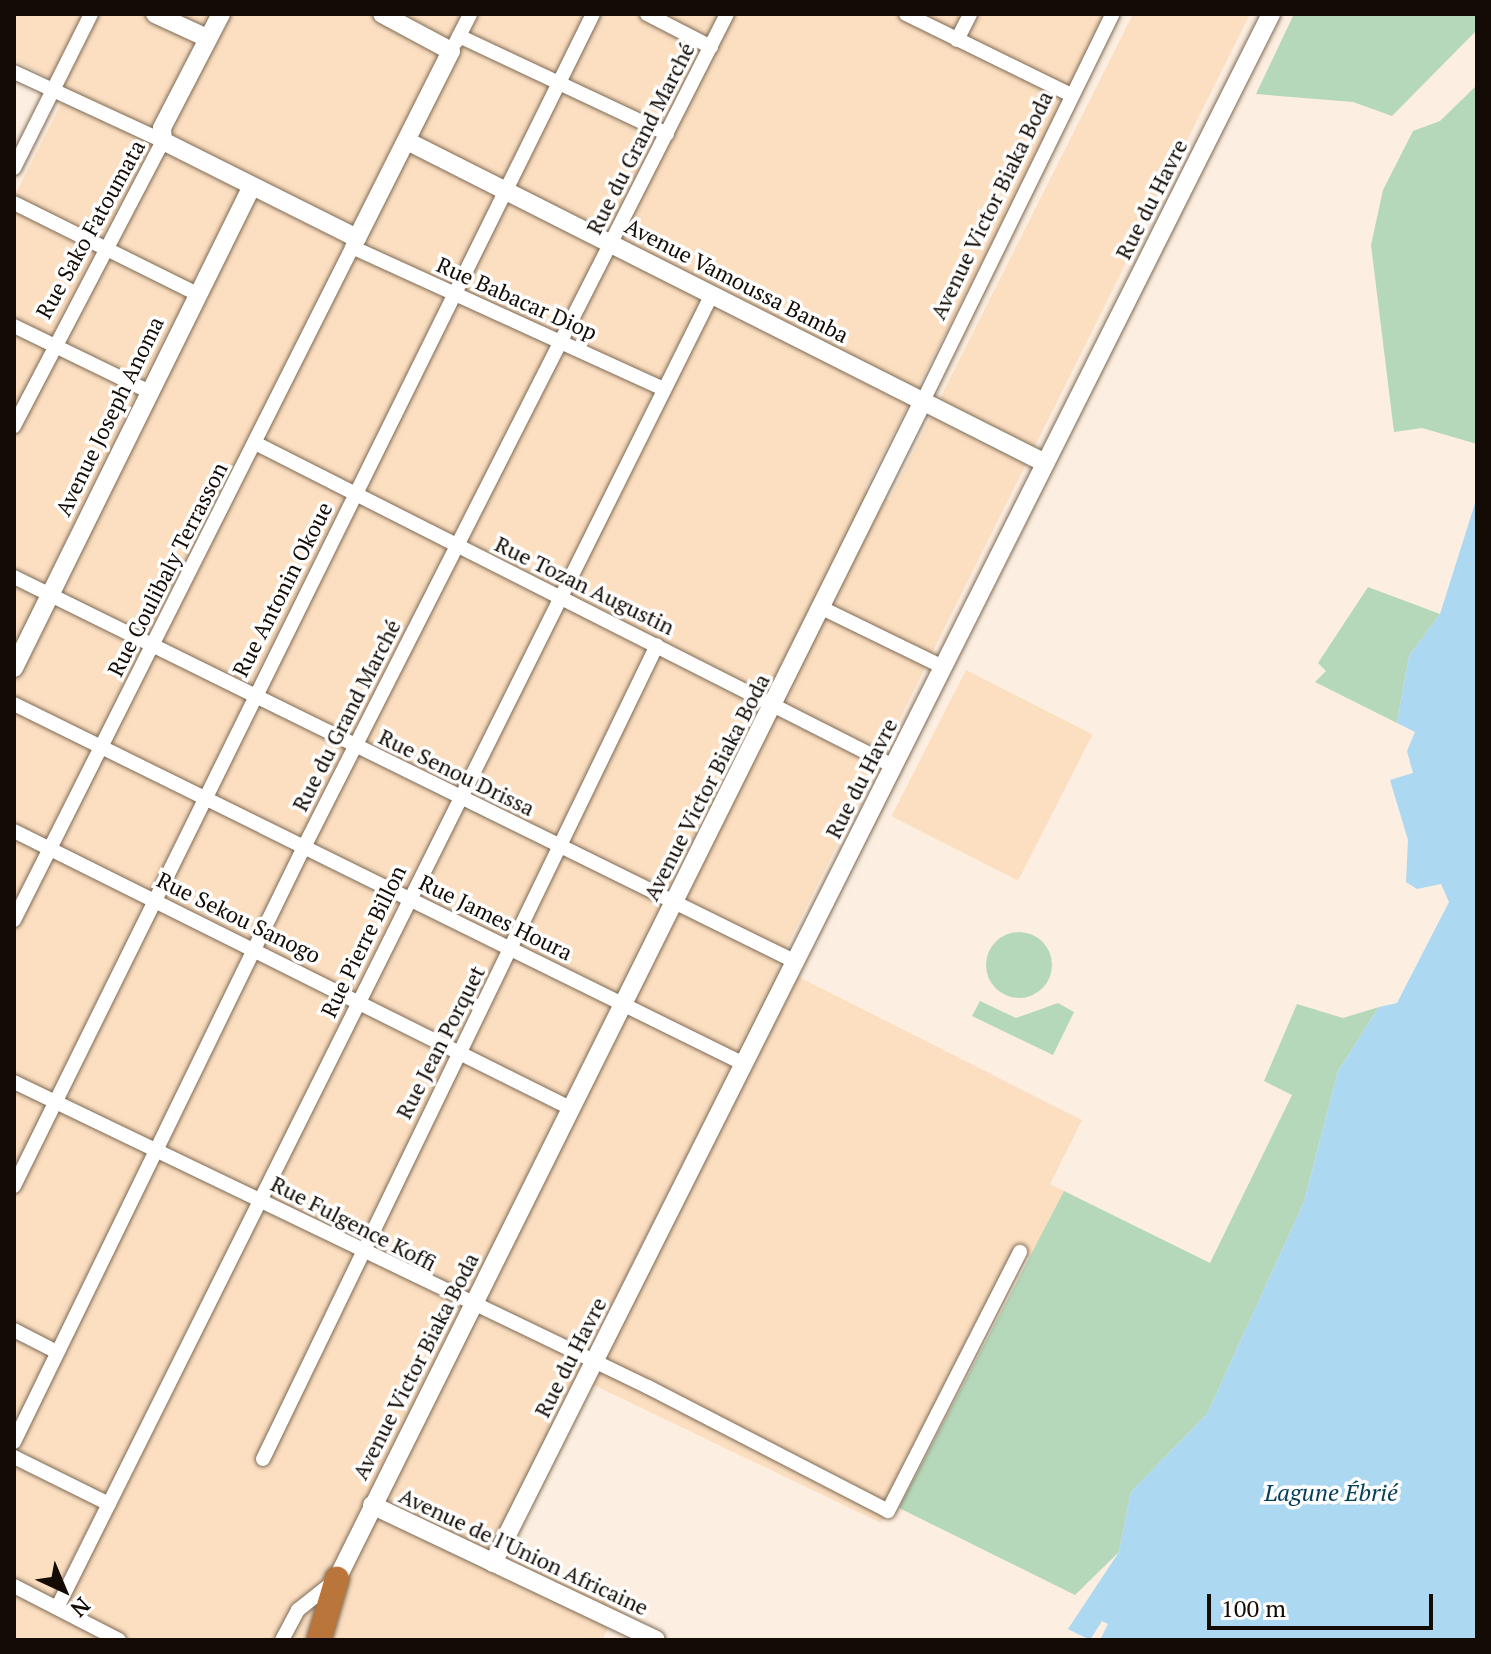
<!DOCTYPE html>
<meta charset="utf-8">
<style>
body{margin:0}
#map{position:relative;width:1491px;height:1654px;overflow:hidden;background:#fceee0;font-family:"PT Serif",serif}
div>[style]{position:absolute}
.built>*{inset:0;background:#fcdfc1;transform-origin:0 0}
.green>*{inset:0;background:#b6d8ba}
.round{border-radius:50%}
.water>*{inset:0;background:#acd8f2}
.roads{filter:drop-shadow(0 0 2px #7e6a55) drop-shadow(0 0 2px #7e6a55)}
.street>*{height:14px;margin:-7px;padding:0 7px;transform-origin:7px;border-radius:7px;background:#fff}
.secondary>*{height:18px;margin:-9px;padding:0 9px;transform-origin:9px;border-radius:9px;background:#fff}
.highway>*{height:24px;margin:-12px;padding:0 12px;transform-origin:12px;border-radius:12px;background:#ba753a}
span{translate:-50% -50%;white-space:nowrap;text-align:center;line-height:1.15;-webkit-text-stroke:7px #fff;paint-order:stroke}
.street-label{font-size:22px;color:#130b04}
.water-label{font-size:24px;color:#053f59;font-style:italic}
.frame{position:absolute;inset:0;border:16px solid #130b04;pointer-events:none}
.north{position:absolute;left:24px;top:1550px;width:80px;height:80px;-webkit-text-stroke:6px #fff;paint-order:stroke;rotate:136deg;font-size:22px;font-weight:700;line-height:32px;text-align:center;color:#130b04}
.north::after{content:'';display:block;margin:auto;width:28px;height:36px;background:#130b04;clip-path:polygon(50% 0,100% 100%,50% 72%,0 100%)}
.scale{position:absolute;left:1207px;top:1594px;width:226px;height:36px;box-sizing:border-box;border:4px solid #130b04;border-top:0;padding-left:10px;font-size:24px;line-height:28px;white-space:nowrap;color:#130b04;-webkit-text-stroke:6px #fff;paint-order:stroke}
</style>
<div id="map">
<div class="built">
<div style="clip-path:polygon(14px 14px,1112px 14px,865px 488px,889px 500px,1133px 14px,1250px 14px,931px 655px,831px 619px,926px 666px,777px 966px,1082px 1120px,1050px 1184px,1064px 1191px,1030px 1258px,1016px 1251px,881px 1523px,577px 1377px,493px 1544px,621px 1605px,602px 1640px,14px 1640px,14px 197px,69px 88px,14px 60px)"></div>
<div style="left:966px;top:670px;width:142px;height:164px;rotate:27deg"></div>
</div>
<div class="green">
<div style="clip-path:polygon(1294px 14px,1477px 14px,1477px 30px,1392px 116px,1353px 102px,1256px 94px)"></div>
<div style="clip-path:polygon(1477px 85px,1477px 444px,1422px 428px,1394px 432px,1371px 245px,1383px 190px,1413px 131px,1440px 121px)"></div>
<div style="clip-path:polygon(1368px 587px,1440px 614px,1409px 656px,1397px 723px,1315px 682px,1326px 671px,1318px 663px)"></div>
<div class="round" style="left:986px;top:932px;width:66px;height:66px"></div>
<div style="clip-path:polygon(980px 1001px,1016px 1018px,1058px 1003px,1074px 1012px,1053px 1055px,972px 1016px)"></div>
<div style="clip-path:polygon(1297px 1004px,1343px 1018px,1379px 1007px,1338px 1071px,1304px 1202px,1207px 1414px,1131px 1492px,1119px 1552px,1075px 1595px,899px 1508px,1064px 1191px,1210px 1263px,1292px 1095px,1264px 1081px)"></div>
</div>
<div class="water">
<div style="clip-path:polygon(1477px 497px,1477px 1640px,1100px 1640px,1108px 1624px,1102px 1621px,1090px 1640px,1068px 1629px,1119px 1552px,1131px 1492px,1207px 1414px,1304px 1202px,1338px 1071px,1379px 1007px,1397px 1003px,1449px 902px,1441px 884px,1417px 889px,1406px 882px,1408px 840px,1390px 780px,1413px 773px,1407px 751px,1415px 732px,1397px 723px,1409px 656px,1440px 614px)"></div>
</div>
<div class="roads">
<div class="street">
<div style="left:647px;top:14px;width:72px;rotate:27.3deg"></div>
<div style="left:906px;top:14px;width:184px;rotate:26.1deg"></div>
<div style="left:459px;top:36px;width:230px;rotate:25.2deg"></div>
<div style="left:957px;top:40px;width:29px;rotate:-63deg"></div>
<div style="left:456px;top:42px;width:31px;rotate:-63deg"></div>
<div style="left:14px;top:72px;width:164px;rotate:24.8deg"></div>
<div style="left:163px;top:141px;width:322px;rotate:117.6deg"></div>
<div style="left:14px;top:168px;width:172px;rotate:-63.4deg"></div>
<div style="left:14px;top:203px;width:204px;rotate:26.4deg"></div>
<div style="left:352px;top:247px;width:343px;rotate:24.5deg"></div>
<div style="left:14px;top:326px;width:147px;rotate:25.9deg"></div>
<div style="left:923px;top:401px;width:431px;rotate:-63.9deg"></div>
<div style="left:257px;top:444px;width:713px;rotate:26.85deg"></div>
<div style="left:14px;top:577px;width:872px;rotate:26.21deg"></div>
<div style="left:822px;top:608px;width:135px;rotate:26deg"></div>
<div style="left:14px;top:704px;width:814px;rotate:26.25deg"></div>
<div style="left:14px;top:831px;width:623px;rotate:26.48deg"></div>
<div style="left:14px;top:920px;width:763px;rotate:-63.3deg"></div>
<div style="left:14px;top:1082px;width:704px;rotate:25.69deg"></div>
<div style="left:648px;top:1387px;width:270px;rotate:27.3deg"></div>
<div style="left:888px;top:1511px;width:291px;rotate:-63deg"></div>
<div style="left:14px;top:1186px;width:1307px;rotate:-63.71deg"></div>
<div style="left:14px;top:1330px;width:48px;rotate:27.1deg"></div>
<div style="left:14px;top:1442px;width:660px;rotate:-64.02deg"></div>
<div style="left:303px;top:849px;width:936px;rotate:-63.08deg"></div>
<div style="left:14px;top:1457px;width:106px;rotate:26.3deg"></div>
<div style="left:263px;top:1459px;width:904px;rotate:-64.17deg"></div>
<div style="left:14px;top:1586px;width:118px;rotate:27.2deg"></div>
<div style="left:57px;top:1608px;width:1468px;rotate:-63.5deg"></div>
<div style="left:282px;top:1640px;width:34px;rotate:-62deg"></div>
<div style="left:298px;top:1610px;width:50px;rotate:-38.5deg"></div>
</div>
<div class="secondary">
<div style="left:155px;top:14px;width:57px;rotate:24.8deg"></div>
<div style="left:221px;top:14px;width:128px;rotate:117.4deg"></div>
<div style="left:162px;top:128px;width:13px;rotate:86deg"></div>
<div style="left:163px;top:141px;width:217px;rotate:26.6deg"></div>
<div style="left:357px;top:238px;width:209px;rotate:-63.3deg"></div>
<div style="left:451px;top:51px;width:78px;rotate:-151.8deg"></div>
<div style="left:407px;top:141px;width:715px;rotate:26.78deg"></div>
<div style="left:14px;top:668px;width:535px;rotate:-63.72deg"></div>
<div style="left:372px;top:1505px;width:314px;rotate:25.4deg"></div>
<div style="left:493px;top:1563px;width:1733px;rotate:-63.33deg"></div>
<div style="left:337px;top:1579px;width:1316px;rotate:-63.55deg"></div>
</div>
<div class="highway">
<div style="left:319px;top:1640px;width:64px;rotate:-73.6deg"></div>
</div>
</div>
<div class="street-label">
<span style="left:640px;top:138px;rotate:-63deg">Rue du Grand Marché</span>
<span style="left:1151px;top:199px;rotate:-63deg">Rue du Havre</span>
<span style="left:991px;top:205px;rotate:-64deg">Avenue Victor Biaka Boda</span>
<span style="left:90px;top:229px;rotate:-61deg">Rue Sako Fatoumata</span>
<span style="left:737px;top:280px;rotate:27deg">Avenue Vamoussa Bamba</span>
<span style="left:517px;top:298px;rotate:24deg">Rue Babacar Diop</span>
<span style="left:109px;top:416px;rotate:-64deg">Avenue Joseph Anoma</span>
<span style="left:167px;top:569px;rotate:-63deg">Rue Coulibaly Terrasson</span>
<span style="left:585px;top:585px;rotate:26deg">Rue Tozan Augustin</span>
<span style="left:282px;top:589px;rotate:-63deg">Rue Antonin Okoue</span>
<span style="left:346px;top:715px;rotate:-63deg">Rue du Grand Marché</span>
<span style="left:457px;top:772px;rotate:26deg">Rue Senou Drissa</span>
<span style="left:861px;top:778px;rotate:-63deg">Rue du Havre</span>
<span style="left:706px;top:787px;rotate:-63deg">Avenue Victor Biaka Boda</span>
<span style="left:239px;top:917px;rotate:26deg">Rue Sekou Sanogo</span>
<span style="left:496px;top:917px;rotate:26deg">Rue James Houra</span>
<span style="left:363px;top:941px;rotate:-64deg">Rue Pierre Billon</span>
<span style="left:440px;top:1042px;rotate:-63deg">Rue Jean Porquet</span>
<span style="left:354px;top:1223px;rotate:27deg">Rue Fulgence Koffi</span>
<span style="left:570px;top:1357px;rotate:-63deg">Rue du Havre</span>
<span style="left:415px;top:1366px;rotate:-63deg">Avenue Victor Biaka Boda</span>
<span style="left:524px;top:1551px;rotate:25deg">Avenue de l'Union Africaine</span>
</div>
<div class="water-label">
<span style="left:1331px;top:1493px">Lagune Ébrié</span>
</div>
<div class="frame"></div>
<div class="north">N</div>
<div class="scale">100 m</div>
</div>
